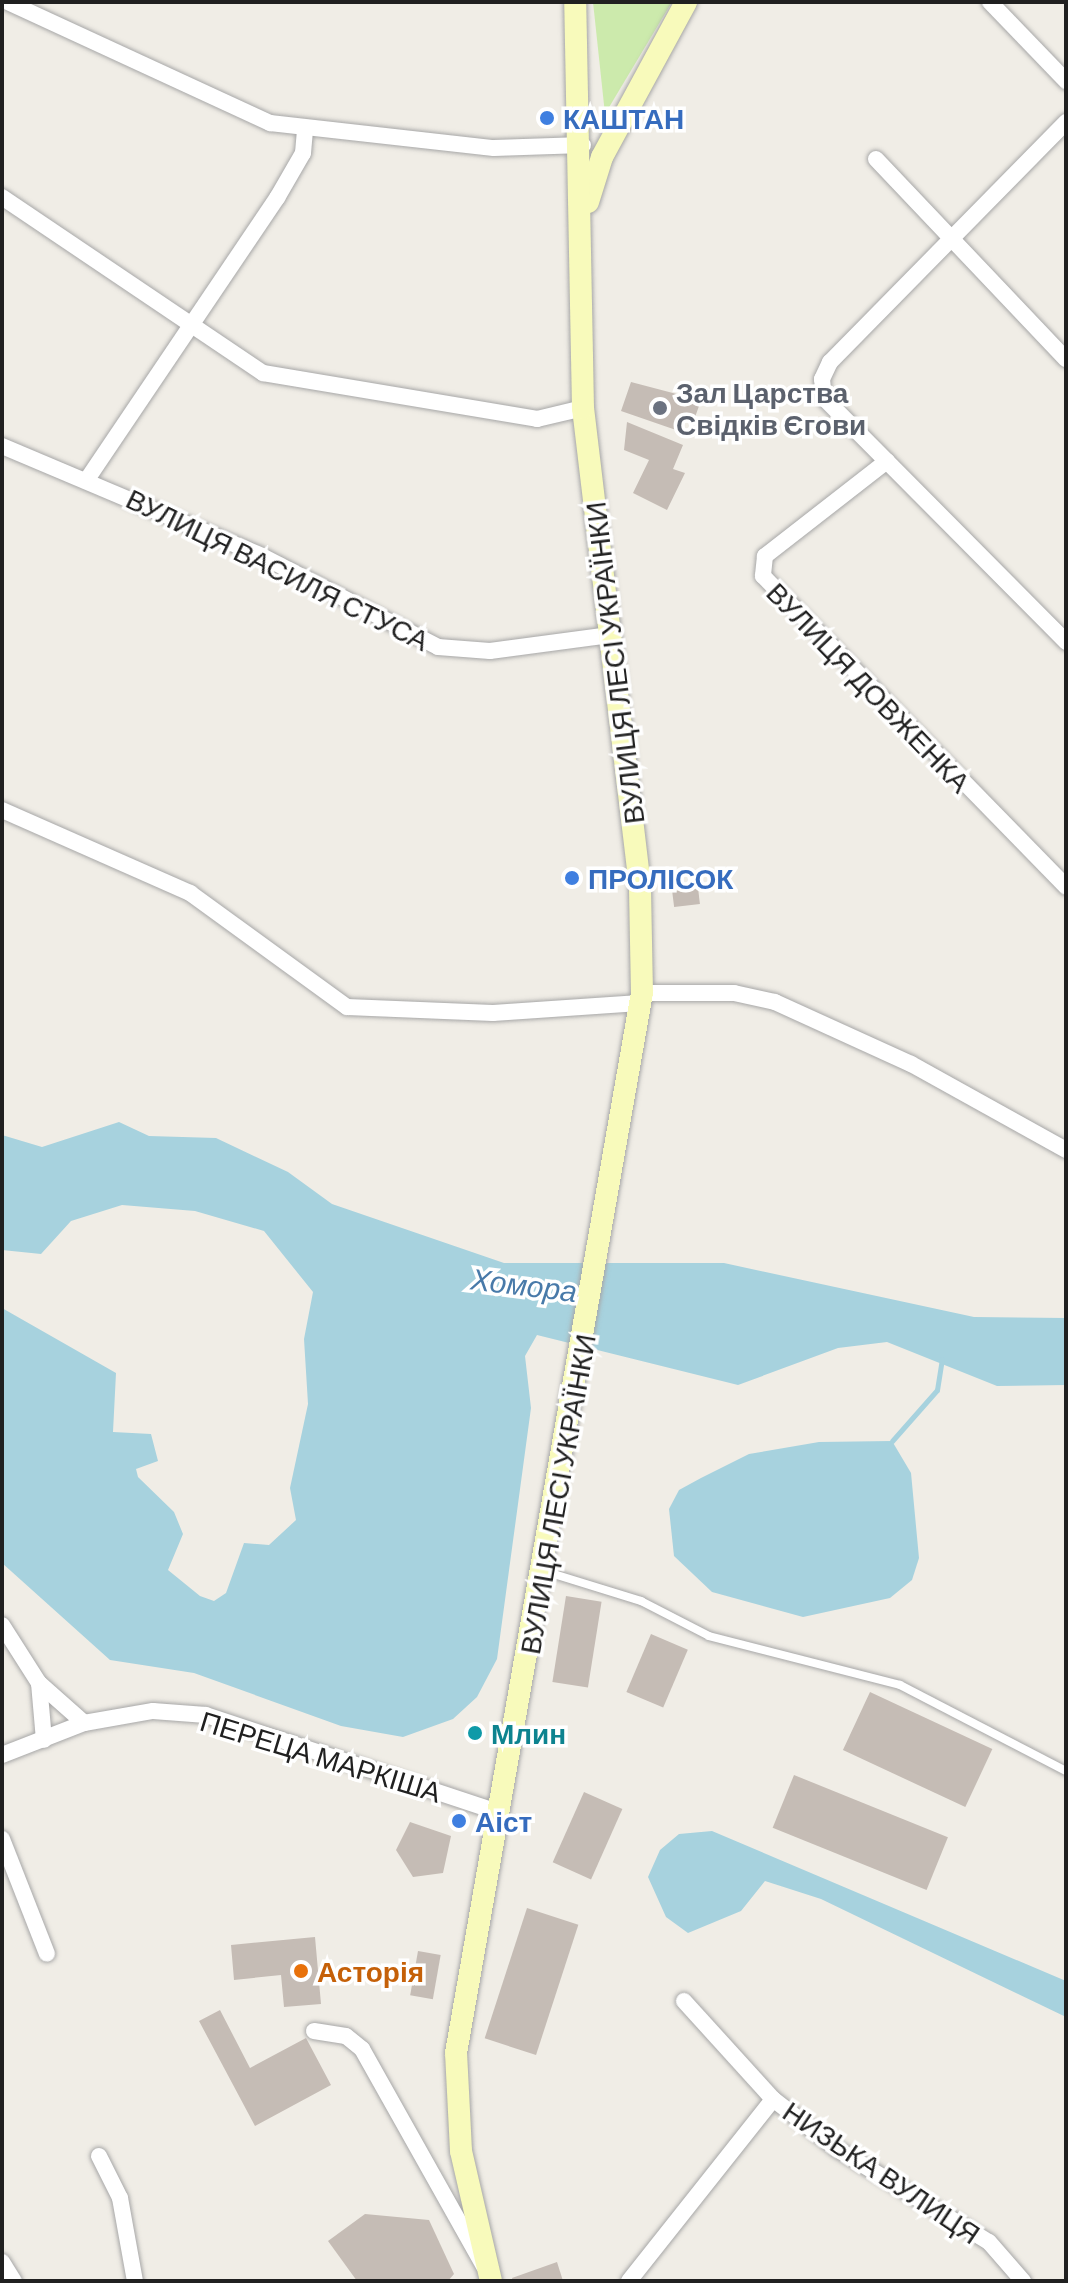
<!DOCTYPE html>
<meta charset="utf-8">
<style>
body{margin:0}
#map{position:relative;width:1068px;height:2283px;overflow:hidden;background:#f0ede6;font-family:Barlow,sans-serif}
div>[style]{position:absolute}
.grass>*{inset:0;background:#cceaac}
.water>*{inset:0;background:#a7d2de}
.stream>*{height:5px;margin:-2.5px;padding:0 2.5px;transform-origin:2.5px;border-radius:2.5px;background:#a7d2de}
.building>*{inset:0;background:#c5bcb5;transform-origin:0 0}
.roads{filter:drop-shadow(0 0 2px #a7a7a7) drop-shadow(0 0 2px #a7a7a7)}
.lane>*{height:8px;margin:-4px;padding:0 4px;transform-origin:4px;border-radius:4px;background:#fff}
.street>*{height:16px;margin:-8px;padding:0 8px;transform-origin:8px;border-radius:8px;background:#fff}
.secondary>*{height:22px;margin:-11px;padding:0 11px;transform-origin:11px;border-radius:11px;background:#f8fabb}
.dots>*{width:22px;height:22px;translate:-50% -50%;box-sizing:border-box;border:4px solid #fff;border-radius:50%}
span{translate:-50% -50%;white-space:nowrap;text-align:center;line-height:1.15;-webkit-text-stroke:7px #fff;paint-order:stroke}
.shop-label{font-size:28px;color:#366cbe;font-weight:700}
.left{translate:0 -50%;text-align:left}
.worship-label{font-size:28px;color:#5b616d;font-weight:700}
.street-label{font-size:28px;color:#202020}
.culture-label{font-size:28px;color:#0d838f;font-weight:700}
.food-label{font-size:28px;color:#c56008;font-weight:700}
.water-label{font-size:30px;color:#487aa9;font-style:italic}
.frame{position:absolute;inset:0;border:4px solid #202020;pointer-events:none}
</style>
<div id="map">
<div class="grass">
<div style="clip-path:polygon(593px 2px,672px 2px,605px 114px)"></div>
</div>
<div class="water">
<div style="clip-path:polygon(119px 1122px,149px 1136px,216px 1138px,288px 1172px,332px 1204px,504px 1263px,724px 1263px,974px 1317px,1066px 1318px,1066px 1385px,997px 1386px,887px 1342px,838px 1348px,738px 1385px,537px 1335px,525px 1356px,531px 1408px,497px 1659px,477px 1697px,453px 1719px,403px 1737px,341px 1726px,194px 1673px,110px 1660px,2px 1563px,2px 1308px,116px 1373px,113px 1432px,151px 1434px,158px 1461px,136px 1469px,138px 1477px,174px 1512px,183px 1534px,168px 1570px,200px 1596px,214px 1601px,226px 1593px,244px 1543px,269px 1545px,296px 1520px,290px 1488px,308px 1404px,304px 1339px,313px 1292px,264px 1231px,195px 1211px,122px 1205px,71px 1221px,41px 1254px,2px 1250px,2px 1135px,42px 1147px)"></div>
<div style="clip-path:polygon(892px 1441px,911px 1473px,919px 1558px,912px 1580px,890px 1598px,803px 1617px,712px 1592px,674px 1556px,669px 1509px,679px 1490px,701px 1478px,749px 1454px,819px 1442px)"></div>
<div style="clip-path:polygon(712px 1831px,1066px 1981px,1066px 2017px,821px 1899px,765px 1881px,741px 1911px,688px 1933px,666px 1917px,648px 1877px,660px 1850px,679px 1834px)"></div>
</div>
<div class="stream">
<div style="left:892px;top:1441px;width:68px;rotate:-48.6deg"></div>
<div style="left:937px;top:1390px;width:31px;rotate:-81deg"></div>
</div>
<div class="building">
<div style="clip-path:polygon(631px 382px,688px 397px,699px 406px,694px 420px,681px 416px,676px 430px,621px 411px)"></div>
<div style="clip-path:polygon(627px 422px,683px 445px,673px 469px,685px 473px,667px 510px,633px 493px,649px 460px,624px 450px)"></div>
<div style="left:698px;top:888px;width:16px;height:26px;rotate:83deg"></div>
<div style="left:566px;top:1596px;width:36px;height:87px;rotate:9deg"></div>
<div style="left:651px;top:1634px;width:40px;height:63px;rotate:23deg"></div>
<div style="left:870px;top:1692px;width:135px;height:64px;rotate:25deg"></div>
<div style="left:794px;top:1775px;width:166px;height:57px;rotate:22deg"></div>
<div style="left:584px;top:1792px;width:42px;height:77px;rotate:24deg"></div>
<div style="clip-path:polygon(410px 1822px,451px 1836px,443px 1873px,413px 1877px,396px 1850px)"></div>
<div style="left:527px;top:1908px;width:54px;height:137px;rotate:18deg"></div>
<div style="clip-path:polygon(315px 1937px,321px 2004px,284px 2007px,281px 1975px,234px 1980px,231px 1945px)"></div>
<div style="left:418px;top:1951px;width:23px;height:45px;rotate:10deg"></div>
<div style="clip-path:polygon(220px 2010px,250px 2068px,306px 2038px,331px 2085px,255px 2126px,199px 2021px)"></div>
<div style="clip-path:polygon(365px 2214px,429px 2220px,454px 2274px,448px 2281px,357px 2281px,328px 2241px)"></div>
<div style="clip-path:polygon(557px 2262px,563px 2281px,513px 2281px,512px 2278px)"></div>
</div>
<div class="roads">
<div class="lane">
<div style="left:544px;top:1571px;width:102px;rotate:17.2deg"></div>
<div style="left:641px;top:1601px;width:76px;rotate:27.2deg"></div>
<div style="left:709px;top:1636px;width:197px;rotate:14.4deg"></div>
<div style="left:900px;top:1685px;width:187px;rotate:27.4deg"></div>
</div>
<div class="street">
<div style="left:8px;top:2px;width:289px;rotate:24.8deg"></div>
<div style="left:270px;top:123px;width:225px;rotate:6.4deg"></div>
<div style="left:494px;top:148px;width:89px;rotate:-1.9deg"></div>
<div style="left:990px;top:2px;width:110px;rotate:46.1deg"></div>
<div style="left:1066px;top:122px;width:337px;rotate:134.5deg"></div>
<div style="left:830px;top:362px;width:19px;rotate:115deg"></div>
<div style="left:822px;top:379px;width:19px;rotate:84deg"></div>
<div style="left:824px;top:398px;width:344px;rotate:45.2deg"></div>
<div style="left:876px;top:159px;width:276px;rotate:46.5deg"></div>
<div style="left:2px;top:197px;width:315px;rotate:34deg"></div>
<div style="left:263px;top:373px;width:278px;rotate:9.5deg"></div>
<div style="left:537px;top:419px;width:47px;rotate:-13.4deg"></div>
<div style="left:2px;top:446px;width:282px;rotate:22.9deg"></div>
<div style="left:262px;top:556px;width:198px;rotate:27.3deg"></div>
<div style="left:438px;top:647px;width:52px;rotate:4.4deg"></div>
<div style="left:490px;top:651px;width:121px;rotate:-7.6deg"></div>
<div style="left:887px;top:461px;width:155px;rotate:142.1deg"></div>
<div style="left:765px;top:556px;width:20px;rotate:96deg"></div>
<div style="left:763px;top:576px;width:434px;rotate:45.7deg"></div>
<div style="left:88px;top:478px;width:338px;rotate:-56deg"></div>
<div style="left:277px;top:198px;width:52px;rotate:-60deg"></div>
<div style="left:303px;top:153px;width:21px;rotate:-85deg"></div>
<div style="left:2px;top:810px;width:206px;rotate:23.8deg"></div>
<div style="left:190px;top:893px;width:194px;rotate:36deg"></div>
<div style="left:347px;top:1007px;width:146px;rotate:2.4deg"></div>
<div style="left:493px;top:1013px;width:147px;rotate:-3.9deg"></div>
<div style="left:642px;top:993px;width:92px"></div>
<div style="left:734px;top:993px;width:42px;rotate:12.4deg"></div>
<div style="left:775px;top:1002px;width:149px;rotate:24.5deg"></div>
<div style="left:911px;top:1064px;width:177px;rotate:29deg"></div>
<div style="left:2px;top:1625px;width:69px;rotate:57.5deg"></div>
<div style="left:39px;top:1683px;width:60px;rotate:41.6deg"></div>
<div style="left:39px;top:1683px;width:57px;rotate:85deg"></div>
<div style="left:2px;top:1755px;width:88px;rotate:-21.3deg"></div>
<div style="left:84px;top:1723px;width:70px;rotate:-9.9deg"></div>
<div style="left:153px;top:1711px;width:53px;rotate:4.3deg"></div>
<div style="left:206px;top:1715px;width:310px;rotate:18.4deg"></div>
<div style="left:2px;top:1839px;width:123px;rotate:68.6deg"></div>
<div style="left:684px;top:2001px;width:132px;rotate:47.8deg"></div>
<div style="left:773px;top:2099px;width:81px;rotate:38deg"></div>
<div style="left:837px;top:2149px;width:178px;rotate:31.5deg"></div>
<div style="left:989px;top:2242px;width:52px;rotate:48.9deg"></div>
<div style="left:314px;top:2031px;width:32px;rotate:9deg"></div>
<div style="left:346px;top:2036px;width:21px;rotate:39deg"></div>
<div style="left:362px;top:2049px;width:249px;rotate:60.7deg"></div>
<div style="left:99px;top:2156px;width:47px;rotate:63.4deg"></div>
<div style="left:120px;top:2198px;width:84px;rotate:79.8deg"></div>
<div style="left:2px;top:2262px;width:22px;rotate:58deg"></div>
<div style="left:629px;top:2281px;width:232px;rotate:-51.6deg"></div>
</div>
<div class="secondary">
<div style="left:588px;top:202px;width:47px;rotate:-72.7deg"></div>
<div style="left:602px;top:157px;width:176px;rotate:-61.5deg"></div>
<div style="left:491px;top:2281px;width:133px;rotate:-103deg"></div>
<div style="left:461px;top:2151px;width:98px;rotate:-92.9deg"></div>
<div style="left:456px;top:2053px;width:1076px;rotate:-80.05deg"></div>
<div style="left:642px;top:993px;width:107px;rotate:-91.1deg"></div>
<div style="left:640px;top:886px;width:481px;rotate:-96.8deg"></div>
<div style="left:583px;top:408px;width:406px;rotate:-91.1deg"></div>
</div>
</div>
<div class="dots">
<div style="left:547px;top:118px;background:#3f7fe0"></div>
<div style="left:660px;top:408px;background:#6b7280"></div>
<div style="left:572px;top:878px;background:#3f7fe0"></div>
<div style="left:475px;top:1733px;background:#0f9aa8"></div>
<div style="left:459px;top:1821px;background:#3f7fe0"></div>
<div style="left:301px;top:1971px;background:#e8710a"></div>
</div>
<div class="shop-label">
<span class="left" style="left:563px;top:118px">КАШТАН</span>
<span class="left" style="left:588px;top:878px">ПРОЛІСОК</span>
<span class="left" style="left:475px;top:1821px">Аіст</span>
</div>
<div class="worship-label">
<span class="left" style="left:676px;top:408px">Зал Царства<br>Свідків Єгови</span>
</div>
<div class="street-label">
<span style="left:278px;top:569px;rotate:26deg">ВУЛИЦЯ ВАСИЛЯ СТУСА</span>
<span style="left:614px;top:663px;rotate:-97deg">ВУЛИЦЯ ЛЕСІ УКРАЇНКИ</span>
<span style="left:869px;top:687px;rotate:46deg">ВУЛИЦЯ ДОВЖЕНКА</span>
<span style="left:557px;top:1494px;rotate:-80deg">ВУЛИЦЯ ЛЕСІ УКРАЇНКИ</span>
<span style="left:321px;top:1756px;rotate:17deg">ПЕРЕЦА МАРКІША</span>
<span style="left:882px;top:2172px;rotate:34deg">НИЗЬКА ВУЛИЦЯ</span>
</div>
<div class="culture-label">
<span class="left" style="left:491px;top:1733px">Млин</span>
</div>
<div class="food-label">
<span class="left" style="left:317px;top:1971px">Асторія</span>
</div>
<div class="water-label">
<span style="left:524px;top:1284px;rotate:7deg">Хомора</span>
</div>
<div class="frame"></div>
</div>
